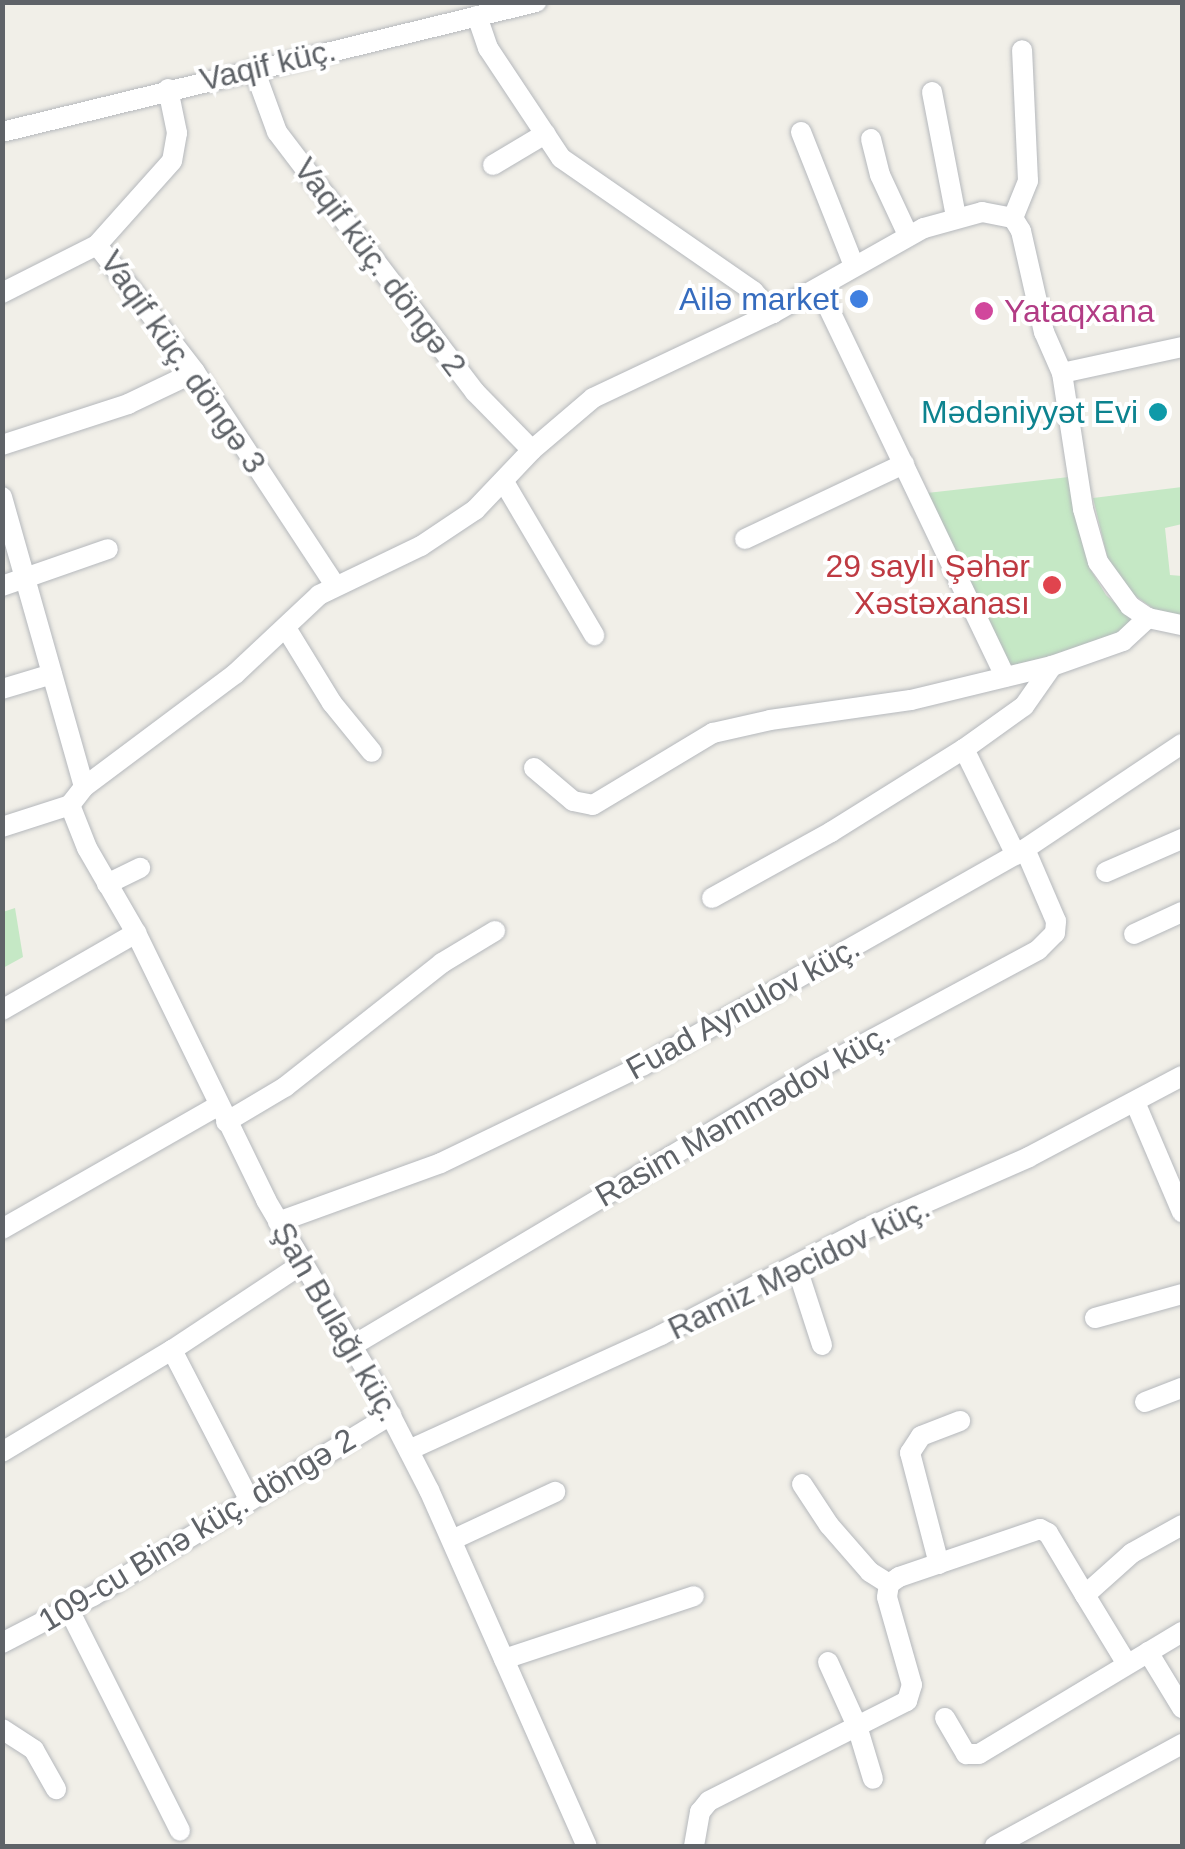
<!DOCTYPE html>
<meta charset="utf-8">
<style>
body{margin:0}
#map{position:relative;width:1185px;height:1849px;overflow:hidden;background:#f1efe8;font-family:Arial,sans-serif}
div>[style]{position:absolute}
.green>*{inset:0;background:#c5e8c5}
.roads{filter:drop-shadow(0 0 2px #b5b8bc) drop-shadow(0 0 2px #b5b8bc)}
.minor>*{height:20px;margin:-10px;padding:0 10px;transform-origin:10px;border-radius:10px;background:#fff}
.dots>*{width:28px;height:28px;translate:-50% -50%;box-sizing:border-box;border:5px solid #fff;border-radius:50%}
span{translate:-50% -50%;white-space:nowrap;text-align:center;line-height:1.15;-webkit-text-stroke:8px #fff;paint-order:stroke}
.street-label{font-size:32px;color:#5f6368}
.shop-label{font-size:32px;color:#366cbe}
.right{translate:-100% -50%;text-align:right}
.hotel-label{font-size:32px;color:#b23c85}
.left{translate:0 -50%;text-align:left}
.culture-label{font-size:32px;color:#0d838f}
.health-label{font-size:32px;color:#be3a42}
.frame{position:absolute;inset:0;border:5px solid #5f6368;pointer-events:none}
</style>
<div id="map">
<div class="green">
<div style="clip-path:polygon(1069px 477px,1089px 567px,1106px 595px,1134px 620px,1116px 636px,1090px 646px,1010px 666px,927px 493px)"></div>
<div style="clip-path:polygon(1182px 487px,1182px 524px,1165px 528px,1170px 575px,1182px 576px,1182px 615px,1158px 612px,1130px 592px,1109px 564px,1093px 498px)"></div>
<div style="clip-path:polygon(15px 908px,23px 957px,3px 968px,3px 912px)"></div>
</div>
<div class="roads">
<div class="minor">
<div style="left:477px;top:16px;width:34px;rotate:71deg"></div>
<div style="left:488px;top:48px;width:132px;rotate:56.4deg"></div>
<div style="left:561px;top:158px;width:234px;rotate:34.7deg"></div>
<div style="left:753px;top:291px;width:30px;rotate:48deg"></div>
<div style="left:254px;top:69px;width:67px;rotate:69.9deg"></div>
<div style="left:277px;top:132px;width:327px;rotate:52.7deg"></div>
<div style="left:475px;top:392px;width:81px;rotate:45.5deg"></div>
<div style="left:168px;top:89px;width:45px;rotate:78.4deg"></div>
<div style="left:177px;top:133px;width:28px;rotate:100deg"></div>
<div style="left:172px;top:161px;width:113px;rotate:131.8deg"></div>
<div style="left:97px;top:245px;width:160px;rotate:52.3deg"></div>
<div style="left:195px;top:372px;width:255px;rotate:56.7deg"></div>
<div style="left:932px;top:92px;width:127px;rotate:79.1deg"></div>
<div style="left:2px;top:132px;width:550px;rotate:-13.68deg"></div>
<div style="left:801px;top:132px;width:144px;rotate:68.4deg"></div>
<div style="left:871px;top:139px;width:37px;rotate:76deg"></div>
<div style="left:880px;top:175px;width:66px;rotate:65deg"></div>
<div style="left:493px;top:165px;width:61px;rotate:-30.8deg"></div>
<div style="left:1013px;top:218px;width:40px;rotate:-68deg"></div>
<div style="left:1028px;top:181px;width:131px;rotate:-92.6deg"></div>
<div style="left:819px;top:288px;width:431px;rotate:64.4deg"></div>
<div style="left:2px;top:293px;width:106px;rotate:-26.8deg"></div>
<div style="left:1062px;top:373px;width:138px;rotate:81.2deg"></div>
<div style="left:1083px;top:509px;width:55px;rotate:74.2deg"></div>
<div style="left:1098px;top:562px;width:54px;rotate:54deg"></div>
<div style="left:1130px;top:606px;width:22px;rotate:34deg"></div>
<div style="left:1148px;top:618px;width:35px;rotate:12deg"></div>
<div style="left:2px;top:445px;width:133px;rotate:-18deg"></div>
<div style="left:128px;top:404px;width:74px;rotate:-25.5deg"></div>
<div style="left:504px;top:482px;width:178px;rotate:59.5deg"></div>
<div style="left:2px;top:497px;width:301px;rotate:74.2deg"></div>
<div style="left:745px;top:539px;width:176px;rotate:-25.3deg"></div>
<div style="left:2px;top:586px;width:112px;rotate:-19.2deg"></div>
<div style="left:286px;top:628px;width:88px;rotate:58.5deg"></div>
<div style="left:332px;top:703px;width:63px;rotate:50.8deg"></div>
<div style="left:2px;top:689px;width:52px;rotate:-16.7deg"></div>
<div style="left:964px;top:749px;width:118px;rotate:63.9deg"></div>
<div style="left:534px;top:768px;width:51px;rotate:40.2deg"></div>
<div style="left:573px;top:801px;width:20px;rotate:11deg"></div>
<div style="left:593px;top:805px;width:140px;rotate:-31deg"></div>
<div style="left:713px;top:733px;width:58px;rotate:-12.8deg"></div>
<div style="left:770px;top:720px;width:142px;rotate:-8.1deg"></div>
<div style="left:911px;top:700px;width:145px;rotate:-13.6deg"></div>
<div style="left:1052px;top:666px;width:75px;rotate:-19.4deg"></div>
<div style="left:1123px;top:641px;width:34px;rotate:-43deg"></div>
<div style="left:70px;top:805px;width:46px;rotate:68.4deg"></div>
<div style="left:87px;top:848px;width:98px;rotate:60deg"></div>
<div style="left:136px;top:933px;width:297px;rotate:64deg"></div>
<div style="left:266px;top:1200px;width:215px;rotate:59.5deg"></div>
<div style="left:375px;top:1385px;width:118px;rotate:62.8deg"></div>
<div style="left:429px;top:1490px;width:389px;rotate:66.1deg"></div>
<div style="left:2px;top:827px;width:71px;rotate:-17.9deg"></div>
<div style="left:70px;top:805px;width:23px;rotate:-52deg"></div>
<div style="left:84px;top:787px;width:189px;rotate:-36.8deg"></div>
<div style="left:235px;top:674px;width:115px;rotate:-43.2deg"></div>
<div style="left:319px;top:595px;width:113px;rotate:-25.7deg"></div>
<div style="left:421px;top:546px;width:65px;rotate:-33.7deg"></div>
<div style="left:475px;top:510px;width:83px;rotate:-46.5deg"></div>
<div style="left:532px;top:450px;width:80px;rotate:-40.4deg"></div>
<div style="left:593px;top:398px;width:199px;rotate:-25.3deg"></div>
<div style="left:773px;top:313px;width:173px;rotate:-29.4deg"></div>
<div style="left:924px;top:228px;width:60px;rotate:-15.4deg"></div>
<div style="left:982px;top:212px;width:32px;rotate:11deg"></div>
<div style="left:1013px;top:218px;width:15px;rotate:58deg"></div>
<div style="left:1021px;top:231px;width:104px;rotate:77.2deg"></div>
<div style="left:1044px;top:332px;width:45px;rotate:66.3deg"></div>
<div style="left:1062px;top:373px;width:123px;rotate:-12.2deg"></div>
<div style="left:1106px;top:872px;width:83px;rotate:-23.5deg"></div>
<div style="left:107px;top:884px;width:37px;rotate:-26deg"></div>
<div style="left:712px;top:898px;width:136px;rotate:-29deg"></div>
<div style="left:831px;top:832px;width:157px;rotate:-32deg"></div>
<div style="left:964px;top:749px;width:74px;rotate:-35.6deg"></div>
<div style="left:1024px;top:706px;width:49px;rotate:-55deg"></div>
<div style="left:1134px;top:934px;width:53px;rotate:-24.6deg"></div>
<div style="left:2px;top:1010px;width:155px;rotate:-29.9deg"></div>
<div style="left:1135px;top:1102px;width:120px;rotate:66.9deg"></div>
<div style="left:226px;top:1122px;width:69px;rotate:-30.7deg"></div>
<div style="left:285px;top:1087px;width:200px;rotate:-38.3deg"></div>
<div style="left:442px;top:963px;width:62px;rotate:-31.1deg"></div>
<div style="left:278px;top:1222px;width:173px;rotate:-19.9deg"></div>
<div style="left:441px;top:1163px;width:223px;rotate:-25.8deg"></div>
<div style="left:642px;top:1066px;width:440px;rotate:-29.5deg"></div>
<div style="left:1025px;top:849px;width:189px;rotate:-33.8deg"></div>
<div style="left:2px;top:1229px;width:249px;rotate:-29.7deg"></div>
<div style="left:796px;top:1265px;width:84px;rotate:72deg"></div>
<div style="left:1095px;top:1318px;width:90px;rotate:-15.4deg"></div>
<div style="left:352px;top:1346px;width:543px;rotate:-30.76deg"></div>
<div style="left:819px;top:1068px;width:249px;rotate:-28.3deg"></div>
<div style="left:1038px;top:950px;width:24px;rotate:-45deg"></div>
<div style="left:1055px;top:933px;width:12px;rotate:-85deg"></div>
<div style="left:1056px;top:921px;width:78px;rotate:-113.3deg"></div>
<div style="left:172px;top:1350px;width:168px;rotate:62.7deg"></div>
<div style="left:1145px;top:1402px;width:40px;rotate:-21deg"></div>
<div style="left:409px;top:1450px;width:277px;rotate:-24.5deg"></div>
<div style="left:661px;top:1335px;width:228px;rotate:-27.5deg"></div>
<div style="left:863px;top:1230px;width:181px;rotate:-23.7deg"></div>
<div style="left:1029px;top:1157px;width:173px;rotate:-27.9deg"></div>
<div style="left:2px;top:1452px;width:198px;rotate:-31deg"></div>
<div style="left:172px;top:1350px;width:156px;rotate:-33.5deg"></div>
<div style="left:802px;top:1484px;width:49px;rotate:56.6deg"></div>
<div style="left:829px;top:1525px;width:62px;rotate:48.9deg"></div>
<div style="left:870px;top:1572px;width:22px;rotate:32deg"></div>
<div style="left:452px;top:1540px;width:114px;rotate:-25deg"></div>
<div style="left:939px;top:1564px;width:115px;rotate:-104.6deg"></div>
<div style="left:910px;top:1453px;width:20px;rotate:-57deg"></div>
<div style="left:921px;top:1436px;width:42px;rotate:-21deg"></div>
<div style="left:1085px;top:1595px;width:81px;rotate:58.7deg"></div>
<div style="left:69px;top:1610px;width:247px;rotate:63.3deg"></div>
<div style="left:2px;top:1643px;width:102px;rotate:-27.3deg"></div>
<div style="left:93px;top:1596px;width:349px;rotate:-31.3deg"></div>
<div style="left:1148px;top:1652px;width:66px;rotate:58.7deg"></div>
<div style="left:504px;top:1659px;width:200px;rotate:-18.3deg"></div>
<div style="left:828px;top:1662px;width:70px;rotate:65.6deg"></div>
<div style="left:857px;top:1726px;width:55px;rotate:73.2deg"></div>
<div style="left:945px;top:1718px;width:42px;rotate:59.7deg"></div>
<div style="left:966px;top:1754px;width:13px"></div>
<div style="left:979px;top:1754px;width:237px;rotate:-31deg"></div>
<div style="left:2px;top:1729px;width:38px;rotate:33deg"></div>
<div style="left:34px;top:1750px;width:45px;rotate:60.6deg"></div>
<div style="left:694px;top:1846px;width:35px;rotate:-80deg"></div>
<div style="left:700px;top:1812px;width:14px;rotate:-51deg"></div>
<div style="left:709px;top:1801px;width:222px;rotate:-26.8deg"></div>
<div style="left:907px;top:1701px;width:17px;rotate:-73deg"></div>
<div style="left:912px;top:1685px;width:91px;rotate:-105.9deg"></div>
<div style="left:887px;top:1597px;width:13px;rotate:-81deg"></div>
<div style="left:889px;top:1584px;width:12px;rotate:-35deg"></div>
<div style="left:899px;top:1577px;width:149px;rotate:-18.8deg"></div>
<div style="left:1040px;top:1529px;width:9px;rotate:27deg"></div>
<div style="left:1048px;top:1533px;width:72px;rotate:59.2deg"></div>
<div style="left:1085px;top:1595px;width:63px;rotate:-41.8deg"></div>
<div style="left:1132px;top:1553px;width:57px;rotate:-29.2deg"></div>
<div style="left:995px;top:1846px;width:213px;rotate:-28.6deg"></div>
</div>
</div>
<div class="dots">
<div style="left:859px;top:299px;background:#3f7fe0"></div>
<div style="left:984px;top:311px;background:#d1479c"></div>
<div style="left:1158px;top:412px;background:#0f9aa8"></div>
<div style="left:1052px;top:585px;background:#e0444e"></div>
</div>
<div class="street-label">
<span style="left:268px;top:65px;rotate:-13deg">Vaqif küç.</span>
<span style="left:380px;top:267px;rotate:53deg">Vaqif küç. döngə 2</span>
<span style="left:183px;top:362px;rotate:55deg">Vaqif küç. döngə 3</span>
<span style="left:743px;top:1008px;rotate:-29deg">Fuad Aynulov küç.</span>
<span style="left:743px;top:1115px;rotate:-30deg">Rasim Məmmədov küç.</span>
<span style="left:799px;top:1268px;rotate:-26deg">Ramiz Məcidov küç.</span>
<span style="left:336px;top:1322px;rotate:60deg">Şah Bulağı küç.</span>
<span style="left:197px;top:1530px;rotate:-31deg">109-cu Binə küç. döngə 2</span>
</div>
<div class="shop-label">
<span class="right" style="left:839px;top:299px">Ailә market</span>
</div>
<div class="hotel-label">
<span class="left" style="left:1004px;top:311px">Yataqxana</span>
</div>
<div class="culture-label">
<span class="right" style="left:1138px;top:412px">Mədəniyyət Evi</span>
</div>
<div class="health-label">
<span class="right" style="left:1030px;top:585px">29 saylı Şəhər<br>Xəstəxanası</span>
</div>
<div class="frame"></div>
</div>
